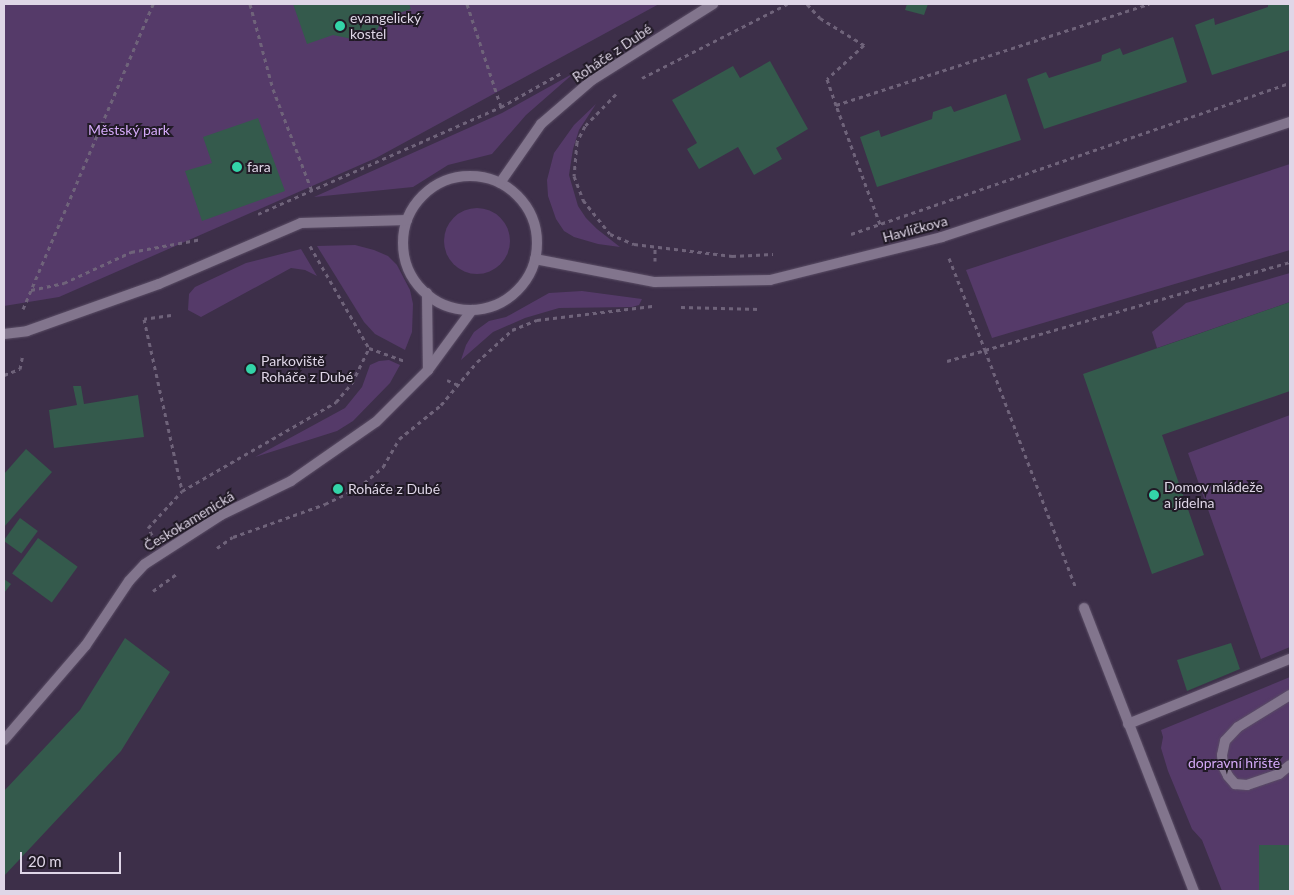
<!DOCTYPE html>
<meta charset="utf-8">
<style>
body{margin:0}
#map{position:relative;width:1294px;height:895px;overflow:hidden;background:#3d2f49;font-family:Lato,sans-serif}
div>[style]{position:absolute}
.green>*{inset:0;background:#553a69}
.round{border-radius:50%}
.building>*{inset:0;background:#345a4c;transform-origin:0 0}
.path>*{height:3px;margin-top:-1.5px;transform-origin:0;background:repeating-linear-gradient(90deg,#6f637a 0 4px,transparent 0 8px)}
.roads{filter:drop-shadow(0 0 1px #5a4d65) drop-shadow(0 0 1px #5a4d65)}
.service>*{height:10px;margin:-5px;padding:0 5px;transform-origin:5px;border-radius:5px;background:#82758d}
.minor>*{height:10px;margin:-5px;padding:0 5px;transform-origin:5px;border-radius:5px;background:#82758d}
.minor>.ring{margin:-5px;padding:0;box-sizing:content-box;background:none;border:10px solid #82758d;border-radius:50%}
.dots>*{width:14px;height:14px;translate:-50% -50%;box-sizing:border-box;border:2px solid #211a26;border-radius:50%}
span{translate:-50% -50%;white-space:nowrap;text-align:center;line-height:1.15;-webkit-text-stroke:4px #211a26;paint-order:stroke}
.poi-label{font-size:14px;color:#dfd6e7}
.left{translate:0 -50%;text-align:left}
.street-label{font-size:14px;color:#dfd6e7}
.park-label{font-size:14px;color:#d5aaf9}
.frame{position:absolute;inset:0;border:5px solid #dfd6e7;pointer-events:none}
.scale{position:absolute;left:20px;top:852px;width:101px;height:22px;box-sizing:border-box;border:2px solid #dfd6e7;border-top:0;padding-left:6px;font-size:15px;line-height:18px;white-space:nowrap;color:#dfd6e7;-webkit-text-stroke:4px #211a26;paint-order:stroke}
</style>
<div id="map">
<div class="green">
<div style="clip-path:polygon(4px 4px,659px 4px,376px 158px,59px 297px,4px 306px)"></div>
<div style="clip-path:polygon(574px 73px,526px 115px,492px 154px,448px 165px,413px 187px,314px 197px,502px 113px)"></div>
<div style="clip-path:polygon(596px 104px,579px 130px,573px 149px,569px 175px,578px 206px,586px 218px,597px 229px,620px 247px,598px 244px,574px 237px,564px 231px,556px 219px,548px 196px,547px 180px,554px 153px,574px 125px)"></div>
<div style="clip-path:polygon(1290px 164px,1290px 250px,992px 338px,966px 270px)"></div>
<div class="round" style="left:444px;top:208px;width:66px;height:66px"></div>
<div style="clip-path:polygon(355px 245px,374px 250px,388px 256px,397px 265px,410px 290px,413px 304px,412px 332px,405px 350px,375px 334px,364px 322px,317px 246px)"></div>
<div style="clip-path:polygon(301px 249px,317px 276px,305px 270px,291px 268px,201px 317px,188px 310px,189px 294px,195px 287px,246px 263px)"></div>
<div style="clip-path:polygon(1290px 273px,1290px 302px,1157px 348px,1152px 332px,1186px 303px)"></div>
<div style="clip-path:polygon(582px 291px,642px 299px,639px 305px,632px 307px,559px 308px,525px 318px,493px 332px,461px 360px,466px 345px,474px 332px,489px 321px,506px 317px,549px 293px)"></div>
<div style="clip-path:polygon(389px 360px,400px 365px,390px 383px,353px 421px,337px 431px,255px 457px,345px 408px,362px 387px,370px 365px,379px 361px)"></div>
<div style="clip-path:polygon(1290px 415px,1290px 647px,1261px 659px,1188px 453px)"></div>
<div style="clip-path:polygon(1290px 677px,1290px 891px,1222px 891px,1202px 840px,1192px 829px,1168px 771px,1161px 748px,1163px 737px,1161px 730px)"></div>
</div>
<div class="building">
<div style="clip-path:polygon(293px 4px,409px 4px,411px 9px,384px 18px,375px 33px,357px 40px,333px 35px,307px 44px)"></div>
<div style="clip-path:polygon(907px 4px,928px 4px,924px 15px,905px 10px)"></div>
<div style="clip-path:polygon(1268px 4px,1290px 4px,1290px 50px,1212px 75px,1195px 25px,1214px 18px,1215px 25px,1268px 7px)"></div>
<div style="clip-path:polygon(1173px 37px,1187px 82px,1044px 129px,1027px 79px,1046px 72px,1049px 78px,1101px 61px,1102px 55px,1120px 48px,1123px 55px)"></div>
<div style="clip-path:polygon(770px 61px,808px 129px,776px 148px,782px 159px,754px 175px,738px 147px,699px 169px,687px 149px,697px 143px,672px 100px,733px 66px,740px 78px)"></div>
<div style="clip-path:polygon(1006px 94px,1021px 140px,877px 187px,860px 137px,879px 130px,881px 137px,932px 119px,933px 112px,951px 106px,954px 112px)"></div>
<div style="clip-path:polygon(258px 118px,285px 191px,202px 221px,185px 171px,212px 163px,203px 137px)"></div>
<div style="clip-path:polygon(1290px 302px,1290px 391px,1162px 435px,1204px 555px,1152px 574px,1083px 374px)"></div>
<div style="clip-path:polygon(73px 386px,81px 386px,84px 404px,138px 395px,144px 437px,54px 448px,49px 410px,77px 405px)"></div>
<div style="clip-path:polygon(26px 449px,52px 472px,4px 527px,4px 474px)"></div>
<div style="left:20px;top:518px;width:22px;height:28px;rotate:36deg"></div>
<div style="left:38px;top:538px;width:49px;height:44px;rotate:36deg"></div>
<div style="clip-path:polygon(4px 579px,11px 584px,4px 593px)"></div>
<div style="clip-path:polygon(125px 638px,170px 672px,121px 751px,4px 876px,4px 791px,80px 710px)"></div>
<div style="clip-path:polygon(1231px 643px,1240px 669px,1187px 691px,1177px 660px)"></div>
<div style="left:1259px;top:845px;width:31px;height:46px"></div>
</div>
<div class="path">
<div style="left:250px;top:4px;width:88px;rotate:74.9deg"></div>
<div style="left:273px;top:89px;width:109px;rotate:69.1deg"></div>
<div style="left:467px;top:4px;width:108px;rotate:71.7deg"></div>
<div style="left:807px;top:4px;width:19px;rotate:47deg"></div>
<div style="left:820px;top:18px;width:52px;rotate:31.5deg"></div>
<div style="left:864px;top:45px;width:50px;rotate:137.4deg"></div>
<div style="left:827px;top:79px;width:28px;rotate:71deg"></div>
<div style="left:642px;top:78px;width:163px;rotate:-27deg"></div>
<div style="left:616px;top:94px;width:45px;rotate:134.1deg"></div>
<div style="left:585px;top:126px;width:18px;rotate:117deg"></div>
<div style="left:577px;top:142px;width:34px;rotate:95deg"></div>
<div style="left:574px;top:176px;width:26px;rotate:69deg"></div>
<div style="left:583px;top:200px;width:43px;rotate:51.5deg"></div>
<div style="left:610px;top:234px;width:26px;rotate:23deg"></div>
<div style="left:634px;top:244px;width:99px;rotate:7deg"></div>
<div style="left:732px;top:256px;width:41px;rotate:-2.8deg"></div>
<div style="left:258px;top:214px;width:266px;rotate:-23.8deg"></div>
<div style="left:501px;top:107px;width:71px;rotate:-29.4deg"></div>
<div style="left:880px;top:224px;width:127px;rotate:-110.3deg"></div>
<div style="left:836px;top:105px;width:329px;rotate:-17.9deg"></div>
<div style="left:851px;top:234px;width:464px;rotate:-19deg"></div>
<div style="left:310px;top:246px;width:118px;rotate:60deg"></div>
<div style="left:369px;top:348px;width:37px;rotate:20deg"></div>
<div style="left:949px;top:258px;width:99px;rotate:68.6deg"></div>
<div style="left:985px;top:350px;width:317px;rotate:-16.1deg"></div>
<div style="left:655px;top:261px;width:15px;rotate:-90deg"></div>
<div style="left:31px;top:290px;width:34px;rotate:-12deg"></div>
<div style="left:64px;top:283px;width:74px;rotate:-24.8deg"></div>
<div style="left:131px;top:252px;width:72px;rotate:-10.4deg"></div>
<div style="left:681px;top:307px;width:79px;rotate:1.5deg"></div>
<div style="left:23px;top:309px;width:332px;rotate:-66.9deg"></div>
<div style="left:171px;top:315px;width:27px;rotate:172deg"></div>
<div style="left:144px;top:319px;width:176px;rotate:77.5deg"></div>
<div style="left:947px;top:361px;width:40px;rotate:-16deg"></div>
<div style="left:985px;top:350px;width:255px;rotate:69.1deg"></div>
<div style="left:4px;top:375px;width:17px;rotate:-21deg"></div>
<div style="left:20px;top:369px;width:15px;rotate:-79deg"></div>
<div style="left:447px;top:380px;width:12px;rotate:24deg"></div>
<div style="left:152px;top:535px;width:8px;rotate:-120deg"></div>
<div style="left:148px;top:528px;width:50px;rotate:-47.4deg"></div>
<div style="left:182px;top:491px;width:178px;rotate:-30deg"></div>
<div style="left:336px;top:402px;width:25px;rotate:-50deg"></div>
<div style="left:352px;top:383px;width:39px;rotate:-64deg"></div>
<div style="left:217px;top:548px;width:19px;rotate:-35deg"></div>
<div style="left:233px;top:537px;width:98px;rotate:-19.7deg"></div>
<div style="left:325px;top:504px;width:37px;rotate:-26deg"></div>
<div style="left:358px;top:488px;width:33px;rotate:-40deg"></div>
<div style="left:383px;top:467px;width:32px;rotate:-60deg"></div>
<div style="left:399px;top:439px;width:54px;rotate:-39deg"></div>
<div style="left:441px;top:405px;width:56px;rotate:-50.1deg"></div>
<div style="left:477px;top:362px;width:47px;rotate:-42.4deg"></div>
<div style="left:512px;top:330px;width:27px;rotate:-22deg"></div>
<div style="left:537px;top:320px;width:116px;rotate:-6.9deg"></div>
<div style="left:153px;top:591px;width:29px;rotate:-36deg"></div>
<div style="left:371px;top:891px;width:21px"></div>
</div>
<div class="roads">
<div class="service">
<div style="left:1084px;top:608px;width:304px;rotate:68.8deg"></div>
<div style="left:1290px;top:695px;width:61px;rotate:148.4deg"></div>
<div style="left:1238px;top:727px;width:19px;rotate:133deg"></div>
<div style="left:1225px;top:741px;width:14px;rotate:102deg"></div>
<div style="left:1222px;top:755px;width:11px;rotate:85deg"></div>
<div style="left:1223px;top:766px;width:11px;rotate:63deg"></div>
<div style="left:1228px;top:776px;width:11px;rotate:49deg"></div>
<div style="left:1235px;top:784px;width:12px;rotate:5deg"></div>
<div style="left:1247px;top:785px;width:34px;rotate:-19deg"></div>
<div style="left:1279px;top:774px;width:14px;rotate:-39deg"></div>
<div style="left:1128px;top:724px;width:175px;rotate:-21.9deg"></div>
</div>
<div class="minor">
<div class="ring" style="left:403px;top:176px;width:124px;height:124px"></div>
<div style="left:500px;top:183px;width:72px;rotate:-55.2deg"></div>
<div style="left:541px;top:124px;width:67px;rotate:-40.8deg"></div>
<div style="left:592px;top:80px;width:143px;rotate:-32.1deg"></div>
<div style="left:535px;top:259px;width:122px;rotate:10.9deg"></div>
<div style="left:655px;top:282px;width:115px;rotate:-1deg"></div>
<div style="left:770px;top:280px;width:177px;rotate:-14deg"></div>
<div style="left:942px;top:237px;width:367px;rotate:-18.3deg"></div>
<div style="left:427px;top:293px;width:77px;rotate:89.3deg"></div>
<div style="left:4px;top:334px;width:23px;rotate:-7deg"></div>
<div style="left:27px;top:331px;width:140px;rotate:-19.6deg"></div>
<div style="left:159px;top:284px;width:155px;rotate:-23.2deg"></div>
<div style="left:301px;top:223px;width:106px;rotate:-1.6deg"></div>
<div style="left:4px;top:740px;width:125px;rotate:-49.2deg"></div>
<div style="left:86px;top:645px;width:77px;rotate:-56.1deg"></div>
<div style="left:129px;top:581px;width:23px;rotate:-47deg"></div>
<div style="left:145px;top:564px;width:90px;rotate:-32.8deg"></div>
<div style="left:221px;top:515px;width:78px;rotate:-25.9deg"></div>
<div style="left:291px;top:481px;width:103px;rotate:-34.8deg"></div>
<div style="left:376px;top:422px;width:74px;rotate:-45deg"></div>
<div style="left:428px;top:370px;width:74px;rotate:-53.7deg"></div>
</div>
</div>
<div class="dots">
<div style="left:340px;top:26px;background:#33d4a8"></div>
<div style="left:237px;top:167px;background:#33d4a8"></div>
<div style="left:251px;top:369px;background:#33d4a8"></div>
<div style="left:338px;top:489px;background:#33d4a8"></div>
<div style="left:1154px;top:495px;background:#33d4a8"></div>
</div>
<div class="poi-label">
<span class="left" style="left:350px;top:26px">evangelický<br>kostel</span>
<span class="left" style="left:247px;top:167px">fara</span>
<span class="left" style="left:261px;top:369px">Parkoviště<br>Roháče z Dubé</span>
<span class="left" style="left:1164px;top:495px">Domov mládeže<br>a jídelna</span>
<span class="left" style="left:348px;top:489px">Roháče z Dubé</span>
</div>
<div class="street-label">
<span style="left:612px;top:53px;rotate:-34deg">Roháče z Dubé</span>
<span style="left:915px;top:229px;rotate:-15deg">Havlíčkova</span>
<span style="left:189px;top:521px;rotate:-31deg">Českokamenická</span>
</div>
<div class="park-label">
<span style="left:129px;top:130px">Městský park</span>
<span style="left:1234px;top:763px">dopravní hřiště</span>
</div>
<div class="frame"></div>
<div class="scale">20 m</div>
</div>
